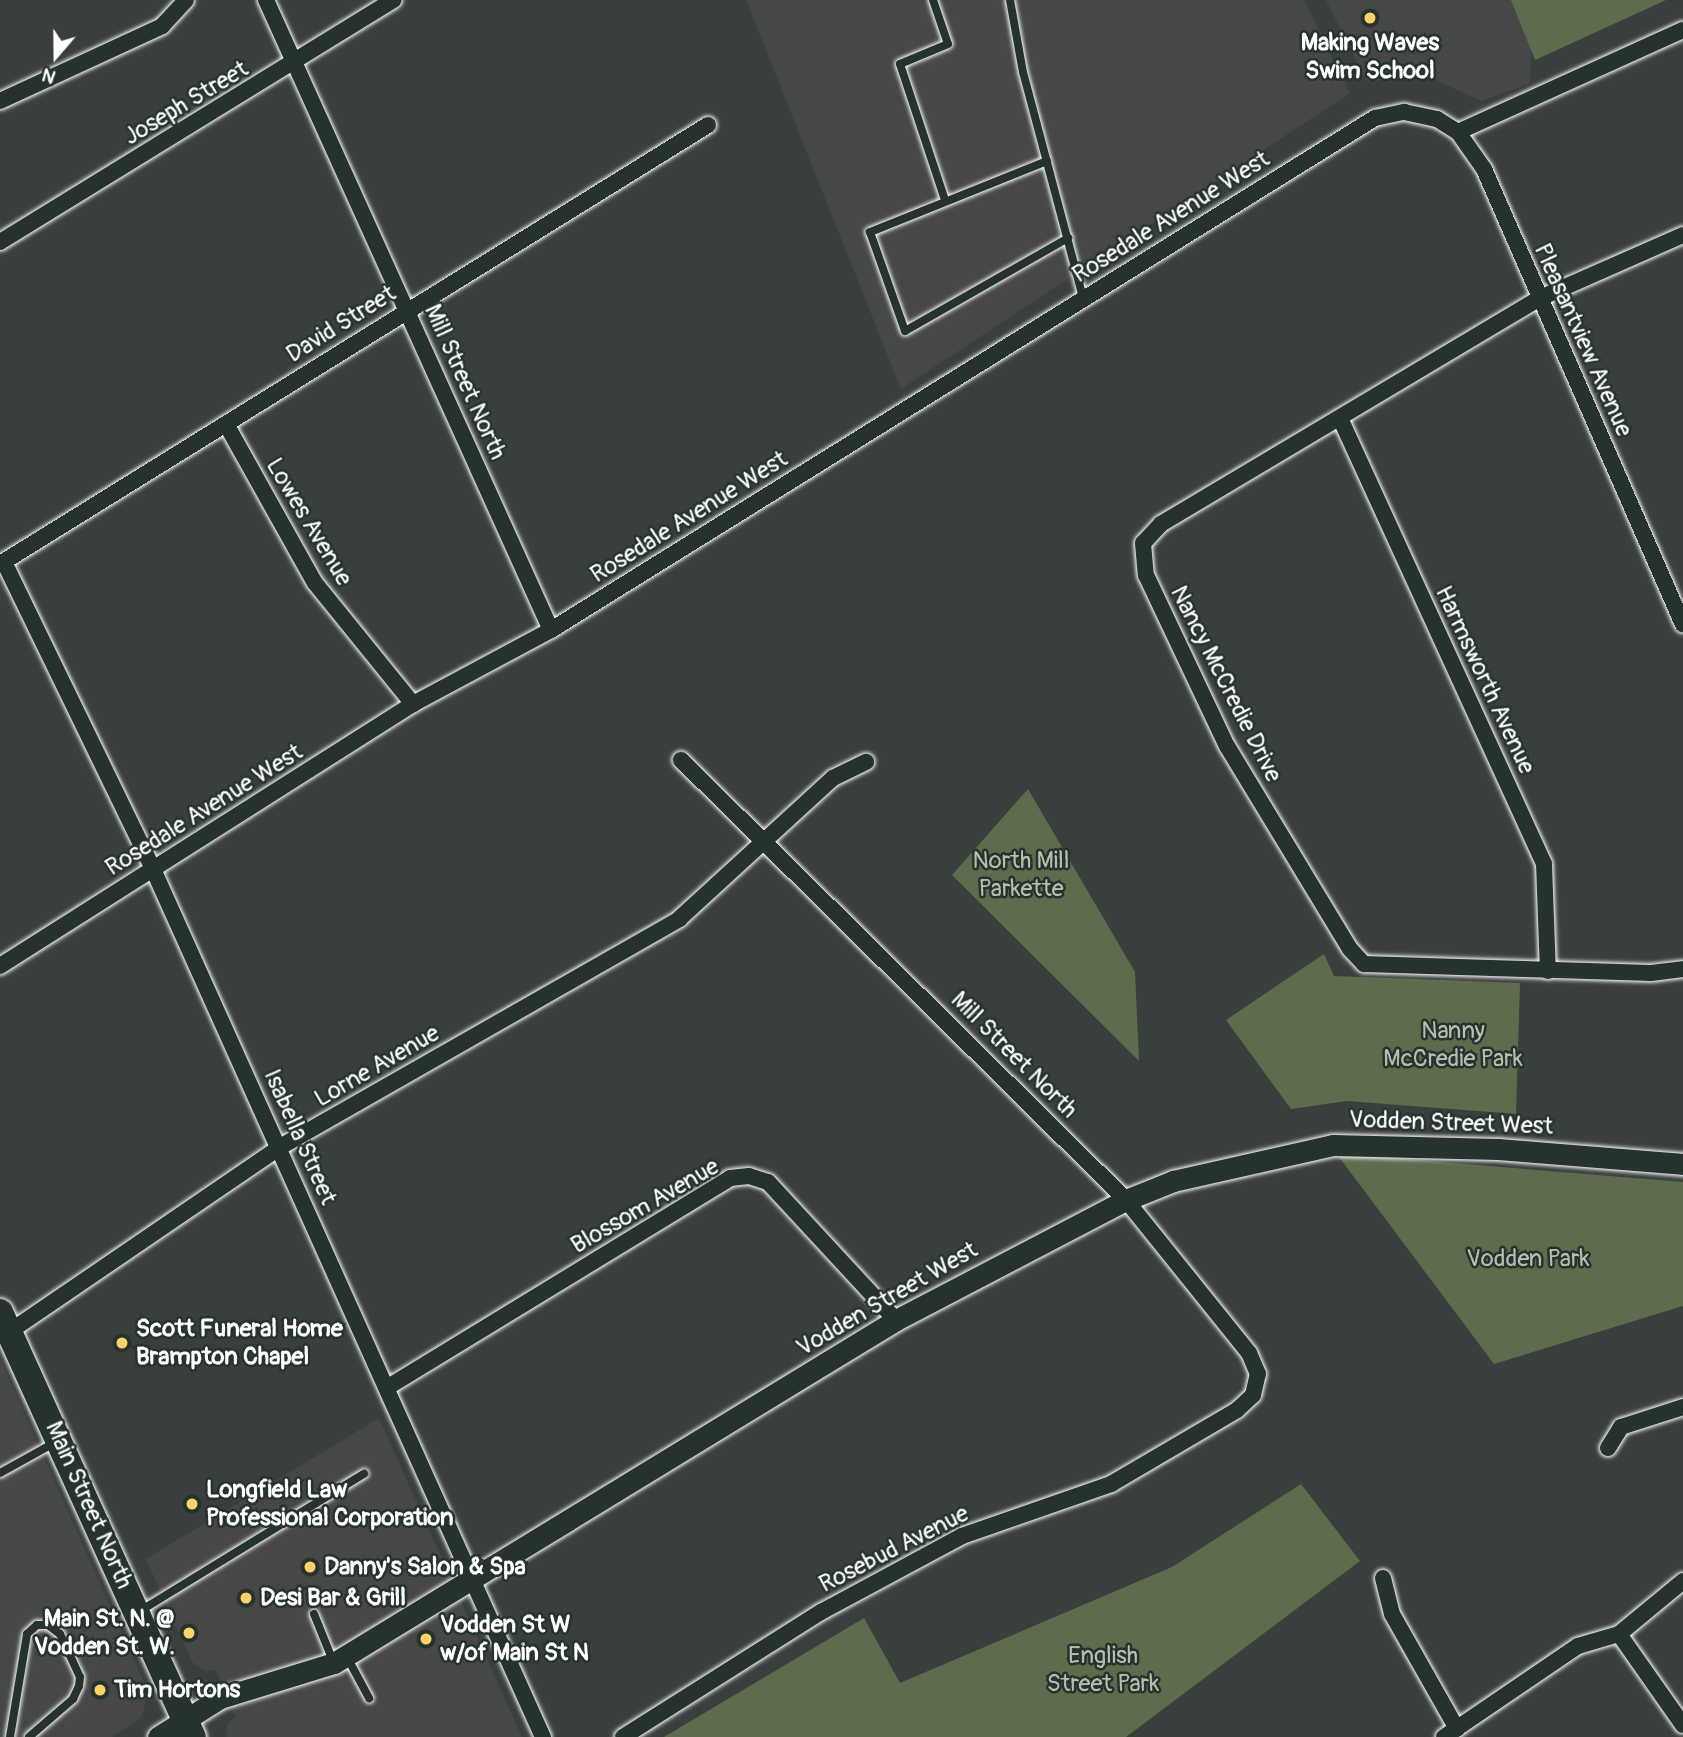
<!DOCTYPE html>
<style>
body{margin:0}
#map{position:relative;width:1683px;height:1737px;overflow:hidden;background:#393f3d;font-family:Pangolin,sans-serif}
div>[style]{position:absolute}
.built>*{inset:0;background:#464748}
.green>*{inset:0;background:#5e6c4e}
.roads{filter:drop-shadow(0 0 2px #fff) drop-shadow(0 0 2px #fff)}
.service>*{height:8px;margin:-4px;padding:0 4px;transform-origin:4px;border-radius:4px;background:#26332d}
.minor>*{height:16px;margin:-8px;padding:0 8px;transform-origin:8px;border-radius:8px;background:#26332d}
.tertiary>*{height:21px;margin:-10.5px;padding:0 10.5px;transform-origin:10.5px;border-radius:10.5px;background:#26332d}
.primary>*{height:26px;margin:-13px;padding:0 13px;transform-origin:13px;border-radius:13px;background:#26332d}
.dots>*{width:19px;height:19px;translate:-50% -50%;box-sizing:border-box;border:4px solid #26332d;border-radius:50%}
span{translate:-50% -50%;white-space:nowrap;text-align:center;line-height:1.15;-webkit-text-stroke:5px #26332d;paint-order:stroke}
.poi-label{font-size:24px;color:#fff;font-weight:700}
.left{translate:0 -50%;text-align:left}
.right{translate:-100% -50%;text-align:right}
.street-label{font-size:24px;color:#fff}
.park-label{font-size:24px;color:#b7bdaf}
.north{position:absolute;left:21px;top:21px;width:70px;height:70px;-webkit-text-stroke:5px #26332d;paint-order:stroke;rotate:200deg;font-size:19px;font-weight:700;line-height:28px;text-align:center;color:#fff}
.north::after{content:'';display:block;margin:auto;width:24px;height:32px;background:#fff;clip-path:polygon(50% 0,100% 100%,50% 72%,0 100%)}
</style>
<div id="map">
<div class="built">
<div style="clip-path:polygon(746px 0,1304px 0,1350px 93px,901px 389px)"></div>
<div style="clip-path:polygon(1326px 0,1533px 0,1530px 83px,1481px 101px,1434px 79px,1366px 81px)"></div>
<div style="clip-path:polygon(0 1359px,148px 1691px,142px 1717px,112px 1737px,0 1737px)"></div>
<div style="clip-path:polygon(379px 1418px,522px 1737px,227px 1737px,227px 1725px,235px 1717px,216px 1670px,205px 1671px,192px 1662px,146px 1559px)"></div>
</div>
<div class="green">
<div style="clip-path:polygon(1511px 0,1666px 0,1535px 60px)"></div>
<div style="clip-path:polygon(1028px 789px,1135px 972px,1139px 1061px,952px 875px)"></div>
<div style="clip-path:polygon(1324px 954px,1334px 976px,1520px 983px,1516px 1114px,1347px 1101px,1291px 1109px,1226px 1020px)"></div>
<div style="clip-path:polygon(1367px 1156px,1683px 1182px,1683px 1306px,1494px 1364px,1339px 1157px)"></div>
<div style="clip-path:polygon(1301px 1484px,1360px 1561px,1126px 1737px,664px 1737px,864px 1618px,900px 1683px,1172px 1567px)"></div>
</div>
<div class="roads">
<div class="service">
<div style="left:933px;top:0;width:46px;rotate:71.2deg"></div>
<div style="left:948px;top:44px;width:52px;rotate:157.4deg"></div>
<div style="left:900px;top:64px;width:143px;rotate:71.7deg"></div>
<div style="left:1010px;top:0;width:73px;rotate:79.8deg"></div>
<div style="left:1023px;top:72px;width:233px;rotate:75.1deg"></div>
<div style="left:1047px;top:161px;width:191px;rotate:158.1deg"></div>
<div style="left:870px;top:232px;width:105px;rotate:70.5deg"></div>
<div style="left:905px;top:331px;width:188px;rotate:-29.7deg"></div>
<div style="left:0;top:1473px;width:62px;rotate:-29.1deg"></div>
<div style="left:140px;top:1611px;width:263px;rotate:-31.5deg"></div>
<div style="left:314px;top:1614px;width:51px;rotate:68deg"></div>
<div style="left:347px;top:1657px;width:47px;rotate:61.8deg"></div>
<div style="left:10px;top:1737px;width:104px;rotate:-80.6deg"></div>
<div style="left:27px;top:1634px;width:13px;rotate:-42deg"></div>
<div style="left:37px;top:1625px;width:11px"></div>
<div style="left:48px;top:1625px;width:15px;rotate:37deg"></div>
<div style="left:60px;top:1634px;width:47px;rotate:65.1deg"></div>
<div style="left:80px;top:1677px;width:9px;rotate:96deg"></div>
<div style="left:79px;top:1686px;width:14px;rotate:115deg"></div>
<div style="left:73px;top:1699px;width:58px;rotate:139.2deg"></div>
</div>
<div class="minor">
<div style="left:266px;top:0;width:691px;rotate:65.66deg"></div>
<div style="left:0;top:101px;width:179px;rotate:-24.8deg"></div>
<div style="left:162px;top:26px;width:35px;rotate:-47deg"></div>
<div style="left:1458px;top:132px;width:247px;rotate:-24.4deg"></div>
<div style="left:1683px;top:235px;width:156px;rotate:156.2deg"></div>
<div style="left:1540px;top:298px;width:441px;rotate:149.2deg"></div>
<div style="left:1161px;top:524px;width:26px;rotate:133deg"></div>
<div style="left:1143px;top:543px;width:32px;rotate:85deg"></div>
<div style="left:1146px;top:575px;width:189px;rotate:64.7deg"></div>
<div style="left:1227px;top:746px;width:237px;rotate:58.8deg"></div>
<div style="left:1350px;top:949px;width:21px;rotate:47deg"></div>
<div style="left:1364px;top:964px;width:287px;rotate:1.8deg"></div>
<div style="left:1651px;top:973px;width:32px;rotate:-7deg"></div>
<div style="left:0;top:242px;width:462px;rotate:-31.6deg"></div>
<div style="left:1340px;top:418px;width:490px;rotate:65.4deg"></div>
<div style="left:1544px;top:864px;width:107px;rotate:87.9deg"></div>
<div style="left:226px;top:424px;width:182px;rotate:60.8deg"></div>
<div style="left:315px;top:583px;width:156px;rotate:51deg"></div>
<div style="left:4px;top:562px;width:341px;rotate:64.1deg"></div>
<div style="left:153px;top:869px;width:952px;rotate:65.81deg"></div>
<div style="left:0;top:564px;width:833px;rotate:-31.8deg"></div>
<div style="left:0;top:966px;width:489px;rotate:-32.4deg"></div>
<div style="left:413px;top:704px;width:157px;rotate:-28.2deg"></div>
<div style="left:551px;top:630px;width:970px;rotate:-31.86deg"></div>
<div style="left:1375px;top:118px;width:30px;rotate:-12deg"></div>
<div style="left:1404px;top:112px;width:34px;rotate:12deg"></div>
<div style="left:1437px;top:119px;width:25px;rotate:32deg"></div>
<div style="left:1458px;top:132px;width:45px;rotate:54.9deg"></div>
<div style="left:1484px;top:169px;width:497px;rotate:66.4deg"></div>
<div style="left:9px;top:1332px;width:328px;rotate:-34.3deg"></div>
<div style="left:280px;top:1147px;width:460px;rotate:-29.7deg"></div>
<div style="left:679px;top:919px;width:209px;rotate:-42.5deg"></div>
<div style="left:833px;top:778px;width:37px;rotate:-26deg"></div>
<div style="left:388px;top:1387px;width:401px;rotate:-31.4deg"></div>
<div style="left:730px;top:1178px;width:19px;rotate:-6deg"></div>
<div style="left:749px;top:1176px;width:20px;rotate:18deg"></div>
<div style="left:768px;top:1182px;width:188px;rotate:47.2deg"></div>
<div style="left:1608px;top:1448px;width:25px;rotate:-58deg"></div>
<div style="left:1621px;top:1427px;width:65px;rotate:-17.9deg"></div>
<div style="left:1383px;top:1578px;width:37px;rotate:76deg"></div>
<div style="left:1392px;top:1614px;width:132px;rotate:60.5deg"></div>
<div style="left:1619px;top:1634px;width:111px;rotate:54.9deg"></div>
<div style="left:623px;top:1737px;width:234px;rotate:-32.3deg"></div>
<div style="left:821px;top:1612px;width:160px;rotate:-28.3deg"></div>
<div style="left:962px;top:1536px;width:158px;rotate:-19.2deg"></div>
<div style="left:1111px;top:1484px;width:146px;rotate:-30.4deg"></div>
<div style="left:1237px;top:1410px;width:22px;rotate:-43deg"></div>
<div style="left:1253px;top:1395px;width:22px;rotate:-77deg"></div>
<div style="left:1258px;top:1374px;width:23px;rotate:-113deg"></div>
<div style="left:1249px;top:1353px;width:196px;rotate:-128.8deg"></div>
<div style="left:1126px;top:1200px;width:626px;rotate:-135.32deg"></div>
<div style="left:1444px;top:1737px;width:162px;rotate:-34.2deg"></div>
<div style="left:1578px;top:1646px;width:43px;rotate:-16.3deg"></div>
<div style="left:1619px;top:1634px;width:83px;rotate:-39.6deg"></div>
</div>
<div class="tertiary">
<div style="left:158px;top:1737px;width:73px;rotate:-32.2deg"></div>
<div style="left:220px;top:1698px;width:119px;rotate:-17.1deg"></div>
<div style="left:334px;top:1663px;width:658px;rotate:-31.4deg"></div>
<div style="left:896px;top:1320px;width:259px;rotate:-27.6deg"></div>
<div style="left:1126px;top:1200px;width:51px;rotate:-22deg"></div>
<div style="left:1173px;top:1181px;width:164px;rotate:-12.7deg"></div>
<div style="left:1333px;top:1145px;width:165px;rotate:1.4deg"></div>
<div style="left:1498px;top:1149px;width:186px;rotate:4.6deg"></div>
</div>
<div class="primary">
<div style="left:0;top:1312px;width:467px;rotate:65.6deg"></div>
</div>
</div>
<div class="dots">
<div style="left:1370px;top:18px;background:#ffd166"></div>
<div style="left:122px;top:1343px;background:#ffd166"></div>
<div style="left:192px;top:1504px;background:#ffd166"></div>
<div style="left:310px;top:1567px;background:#ffd166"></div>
<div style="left:246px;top:1598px;background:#ffd166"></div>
<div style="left:189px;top:1633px;background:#ffd166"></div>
<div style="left:426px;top:1639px;background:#ffd166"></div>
<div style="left:100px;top:1690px;background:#ffd166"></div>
</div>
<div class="poi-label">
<span style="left:1370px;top:57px">Making Waves<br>Swim School</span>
<span class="left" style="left:136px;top:1343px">Scott Funeral Home<br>Brampton Chapel</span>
<span class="left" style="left:206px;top:1504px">Longfield Law<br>Professional Corporation</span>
<span class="left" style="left:324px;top:1567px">Danny's Salon &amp; Spa</span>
<span class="left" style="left:260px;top:1598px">Desi Bar &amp; Grill</span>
<span class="right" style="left:175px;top:1633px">Main St. N. @<br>Vodden St. W.</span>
<span class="left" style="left:440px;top:1639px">Vodden St W<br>w/of Main St N</span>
<span class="left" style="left:114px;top:1690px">Tim Hortons</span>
</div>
<div class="street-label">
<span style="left:186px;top:103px;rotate:-31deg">Joseph Street</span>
<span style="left:1171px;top:217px;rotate:-32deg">Rosedale Avenue West</span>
<span style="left:341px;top:324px;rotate:-32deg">David Street</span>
<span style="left:1583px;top:340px;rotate:66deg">Pleasantview Avenue</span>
<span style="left:465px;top:382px;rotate:66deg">Mill Street North</span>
<span style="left:689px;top:517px;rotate:-32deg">Rosedale Avenue West</span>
<span style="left:309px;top:522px;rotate:59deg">Lowes Avenue</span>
<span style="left:1485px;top:680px;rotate:65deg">Harmsworth Avenue</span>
<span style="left:1226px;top:684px;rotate:63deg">Nancy McCredie Drive</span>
<span style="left:204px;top:810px;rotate:-32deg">Rosedale Avenue West</span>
<span style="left:1014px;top:1055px;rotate:45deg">Mill Street North</span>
<span style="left:377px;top:1066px;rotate:-30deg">Lorne Avenue</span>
<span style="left:1451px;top:1123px;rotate:2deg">Vodden Street West</span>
<span style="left:300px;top:1137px;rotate:66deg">Isabella Street</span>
<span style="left:645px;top:1206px;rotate:-30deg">Blossom Avenue</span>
<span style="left:887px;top:1299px;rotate:-30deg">Vodden Street West</span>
<span style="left:89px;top:1505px;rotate:66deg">Main Street North</span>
<span style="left:894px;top:1549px;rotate:-27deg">Rosebud Avenue</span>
</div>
<div class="park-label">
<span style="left:1021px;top:875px">North Mill<br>Parkette</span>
<span style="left:1453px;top:1045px">Nanny<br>McCredie Park</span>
<span style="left:1528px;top:1259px">Vodden Park</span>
<span style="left:1103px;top:1670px">English<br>Street Park</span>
</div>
<div class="north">N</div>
</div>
